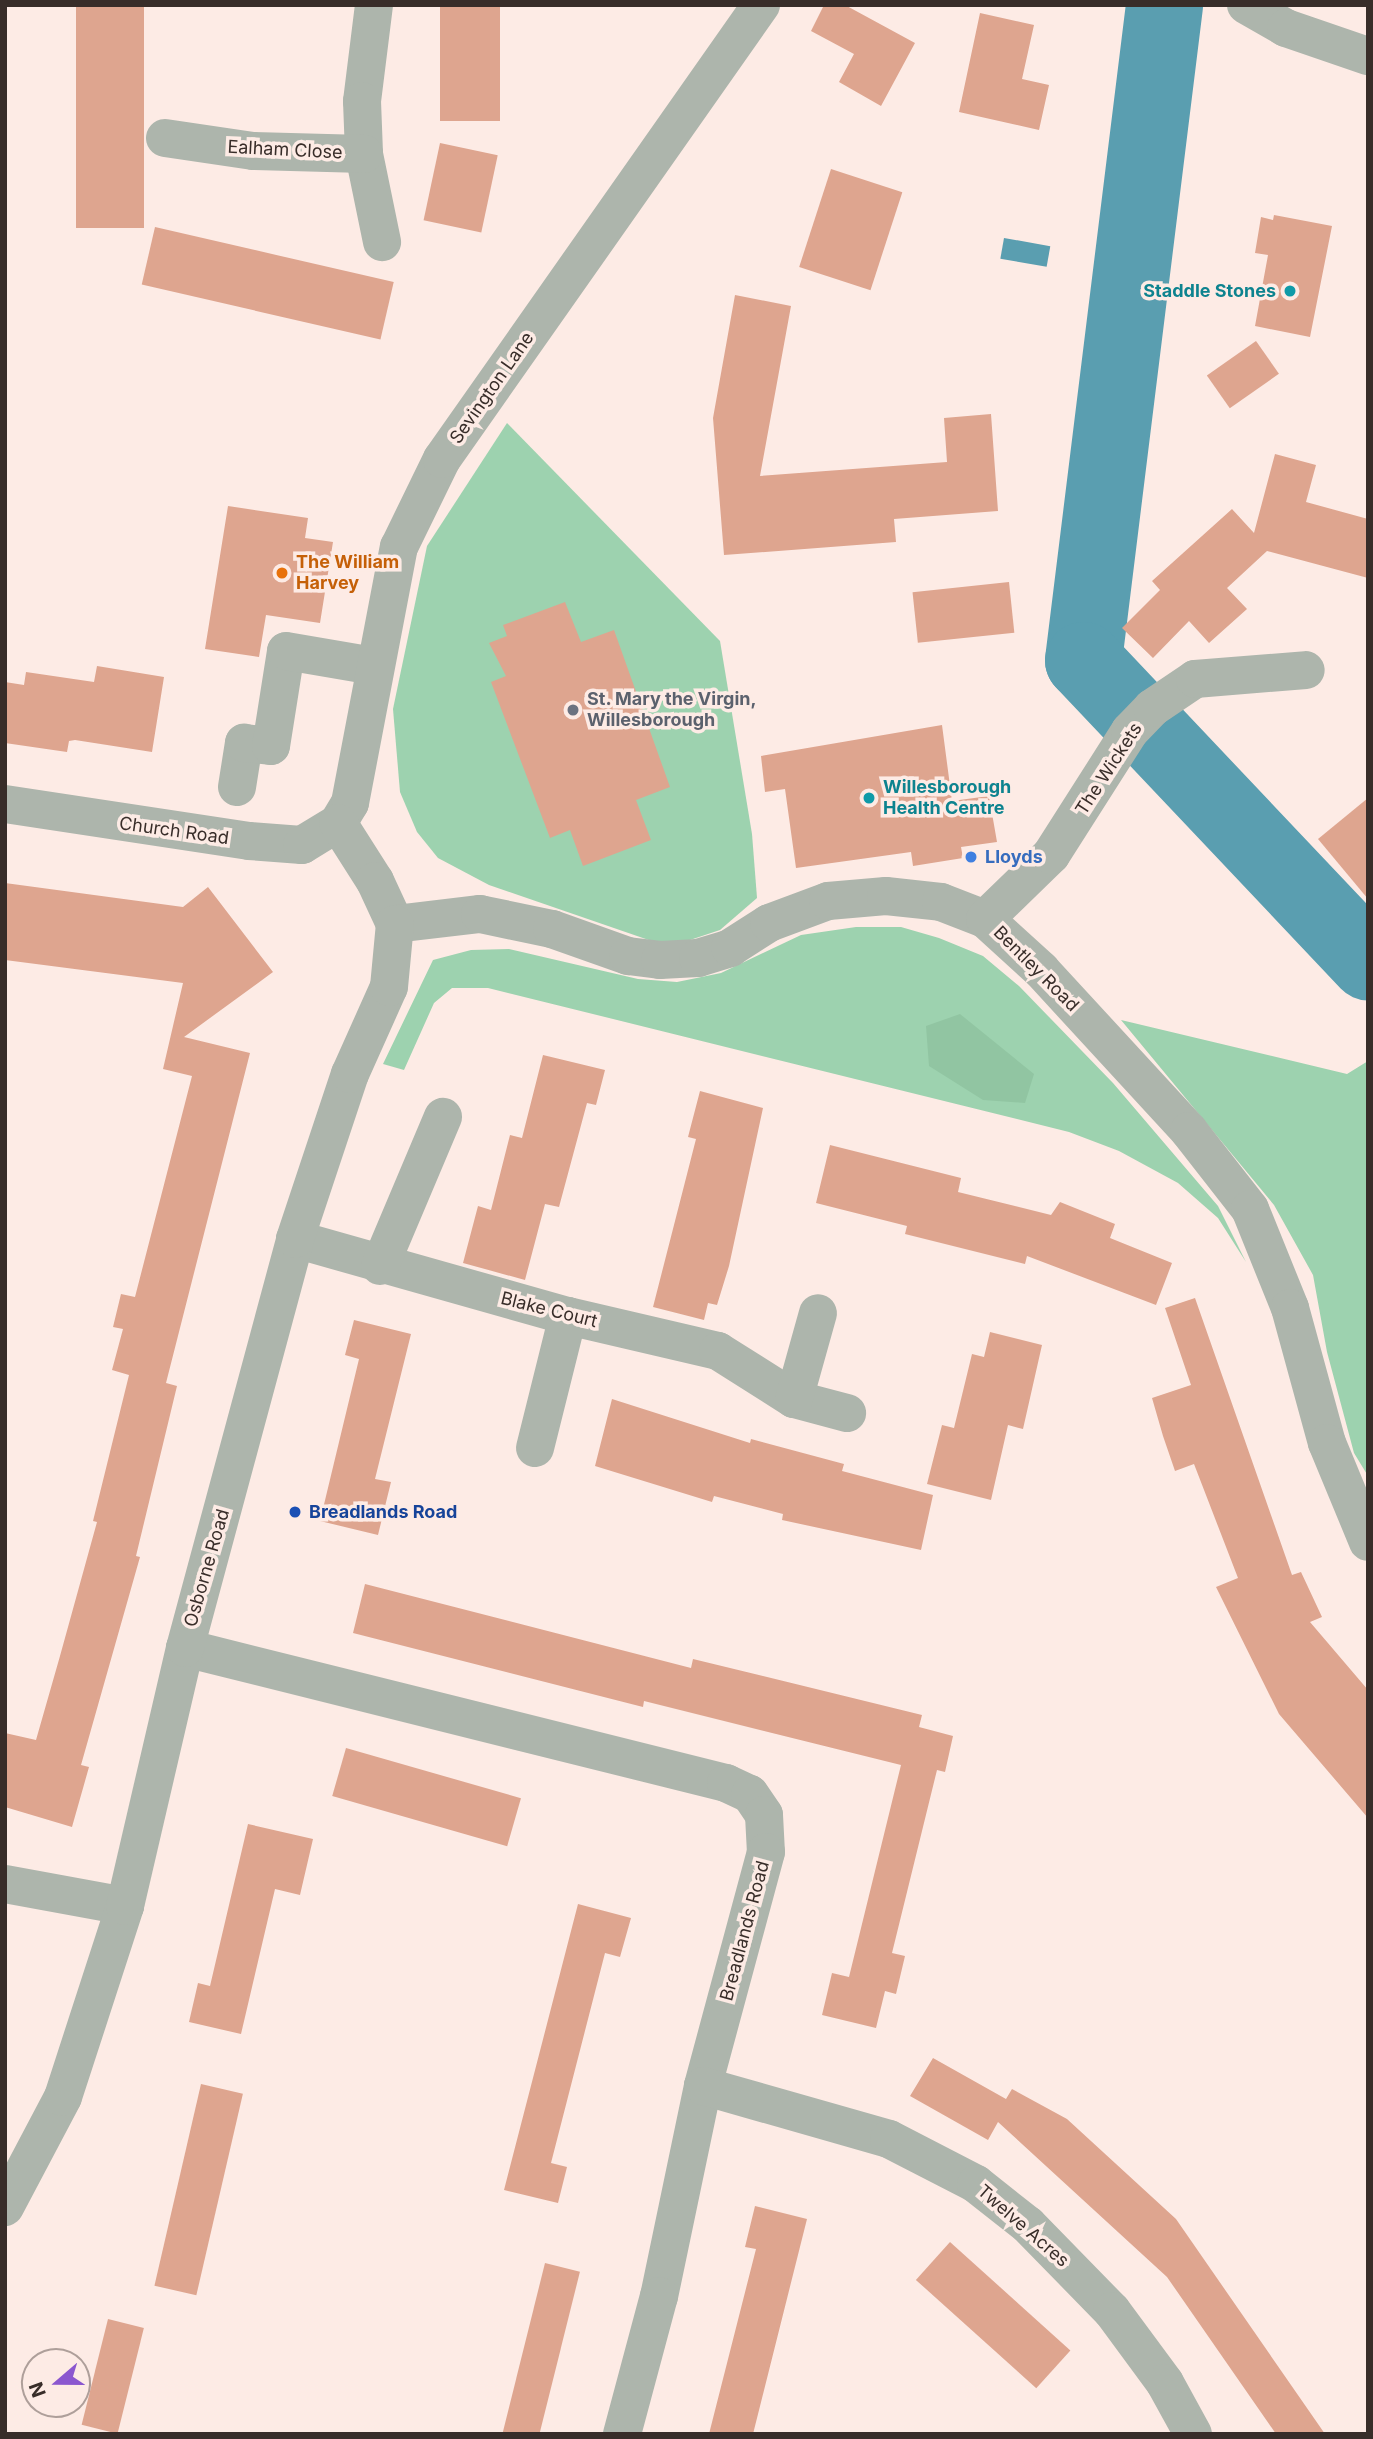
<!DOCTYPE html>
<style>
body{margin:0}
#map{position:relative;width:1373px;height:2439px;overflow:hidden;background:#fdebe5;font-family:Inter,sans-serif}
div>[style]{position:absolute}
.green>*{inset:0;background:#9dd2af}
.forest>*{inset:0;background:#91c5a2}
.water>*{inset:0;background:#5a9eb0;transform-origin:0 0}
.river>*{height:77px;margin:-38.5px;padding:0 38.5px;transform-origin:38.5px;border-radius:38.5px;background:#5a9eb0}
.building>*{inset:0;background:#dea58f;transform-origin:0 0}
.minor>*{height:38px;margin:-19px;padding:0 19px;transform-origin:19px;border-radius:19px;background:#adb5ac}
.dots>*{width:19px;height:19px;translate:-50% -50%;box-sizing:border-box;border:4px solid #fdebe5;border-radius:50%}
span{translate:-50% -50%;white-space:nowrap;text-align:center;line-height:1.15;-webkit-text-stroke:7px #fdebe5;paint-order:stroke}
.street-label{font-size:18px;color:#382d29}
.culture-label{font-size:18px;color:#0d838f;font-weight:700}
.right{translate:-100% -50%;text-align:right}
.left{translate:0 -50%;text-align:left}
.food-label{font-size:18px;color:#c56008;font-weight:700}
.worship-label{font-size:18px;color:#5b616d;font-weight:700}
.shop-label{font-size:18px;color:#366cbe;font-weight:700}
.transit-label{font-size:18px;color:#164399;font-weight:700}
.frame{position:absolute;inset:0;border:7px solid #382d29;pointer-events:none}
.north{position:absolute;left:21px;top:2348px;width:70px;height:70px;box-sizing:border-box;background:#fdebe5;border:2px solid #ae9f9a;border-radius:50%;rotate:250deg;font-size:19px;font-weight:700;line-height:28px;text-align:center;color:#382d29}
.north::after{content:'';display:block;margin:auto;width:24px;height:32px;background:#8b57cf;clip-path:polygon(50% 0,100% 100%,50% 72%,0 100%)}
</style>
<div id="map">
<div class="green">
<div style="clip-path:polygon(507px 423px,720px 641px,752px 834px,757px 898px,720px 930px,669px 947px,489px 885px,438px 858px,417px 832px,400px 792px,393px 709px,427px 546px)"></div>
<div style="clip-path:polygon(856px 927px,901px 927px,939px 938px,983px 956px,1019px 986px,1113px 1083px,1218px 1206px,1246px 1262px,1218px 1218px,1178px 1183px,1119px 1151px,1069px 1132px,488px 988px,452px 988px,434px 1003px,404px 1070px,383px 1064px,433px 960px,471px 950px,509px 949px,638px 979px,677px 982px,721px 973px,801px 935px)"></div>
<div style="clip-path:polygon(1121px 1020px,1347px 1074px,1368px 1061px,1368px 1476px,1354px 1453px,1327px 1352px,1313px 1275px,1274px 1205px)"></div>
</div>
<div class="forest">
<div style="clip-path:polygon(960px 1014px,1034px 1074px,1025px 1103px,983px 1100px,929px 1066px,926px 1026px)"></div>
</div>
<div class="water">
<div style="left:1004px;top:238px;width:47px;height:21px;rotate:10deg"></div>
</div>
<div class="river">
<div style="left:1164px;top:5px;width:660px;rotate:97.05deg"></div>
<div style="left:1083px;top:660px;width:415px;rotate:46.6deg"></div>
</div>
<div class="building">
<div style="left:76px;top:5px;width:68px;height:223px"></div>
<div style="left:440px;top:5px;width:60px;height:116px"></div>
<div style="clip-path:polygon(824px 5px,845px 5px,915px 43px,881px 106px,839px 82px,854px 54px,811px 31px)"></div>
<div style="clip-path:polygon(980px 13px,1034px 25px,1022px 79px,1049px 85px,1039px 130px,959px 112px)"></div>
<div style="left:440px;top:143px;width:59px;height:79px;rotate:12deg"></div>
<div style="left:831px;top:169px;width:75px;height:103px;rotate:18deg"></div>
<div style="clip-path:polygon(1274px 215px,1332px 226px,1310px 337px,1255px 326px,1268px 255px,1255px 253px,1261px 217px,1273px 220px)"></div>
<div style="left:155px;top:227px;width:245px;height:59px;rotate:13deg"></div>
<div style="clip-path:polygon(735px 295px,791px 306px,760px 476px,947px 462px,944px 418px,991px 414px,998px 511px,894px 519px,896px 542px,724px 555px,713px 418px)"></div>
<div style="left:1256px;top:341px;width:40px;height:60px;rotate:55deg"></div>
<div style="clip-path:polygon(1275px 454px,1316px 465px,1306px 502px,1368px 519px,1368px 578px,1267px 551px,1227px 588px,1247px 609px,1209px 643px,1189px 621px,1153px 658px,1122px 628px,1160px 590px,1152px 581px,1232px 509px,1254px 533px)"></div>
<div style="clip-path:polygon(228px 506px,308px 518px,305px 538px,333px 542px,320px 623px,266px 615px,259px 657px,205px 649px)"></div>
<div style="left:1009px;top:582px;width:51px;height:97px;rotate:84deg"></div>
<div style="clip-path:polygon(565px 602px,581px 642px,614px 630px,670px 787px,636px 800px,651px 840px,583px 866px,570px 830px,550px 838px,491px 682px,506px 676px,489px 643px,507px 636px,503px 625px)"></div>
<div style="clip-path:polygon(97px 666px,164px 677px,152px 752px,75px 740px,69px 741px,67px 752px,5px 743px,5px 682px,24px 685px,26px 672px,94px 682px)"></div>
<div style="clip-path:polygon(942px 725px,952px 801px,989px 796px,997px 842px,961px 847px,963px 858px,913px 866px,911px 852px,796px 868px,785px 789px,765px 792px,761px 756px)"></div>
<div style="clip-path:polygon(1368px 798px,1368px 899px,1318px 839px)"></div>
<div style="clip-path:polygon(5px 883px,183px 907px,208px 887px,273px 972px,184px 1037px,250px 1053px,166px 1383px,177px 1386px,136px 1556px,140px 1557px,81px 1765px,89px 1767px,72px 1827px,5px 1807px,5px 1733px,36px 1740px,60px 1656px,97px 1522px,93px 1521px,129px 1375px,112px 1370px,123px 1329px,113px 1327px,121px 1294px,135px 1297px,192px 1076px,163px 1069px,183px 983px,5px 960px)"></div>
<div style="clip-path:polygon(543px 1055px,605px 1070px,596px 1105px,587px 1103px,559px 1207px,545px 1204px,525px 1280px,463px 1263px,478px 1206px,491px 1210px,510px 1135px,522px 1138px)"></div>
<div style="clip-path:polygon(700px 1091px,763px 1108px,729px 1266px,717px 1305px,708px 1303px,704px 1320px,653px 1307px,696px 1139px,688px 1137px)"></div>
<div style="clip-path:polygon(830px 1145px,961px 1178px,958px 1192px,1051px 1215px,1060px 1202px,1115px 1224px,1110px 1238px,1172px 1263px,1156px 1305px,1027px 1256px,1025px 1264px,905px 1234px,907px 1226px,816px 1203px)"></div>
<div style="clip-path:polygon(1195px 1298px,1292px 1575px,1301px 1572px,1322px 1617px,1310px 1622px,1368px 1690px,1368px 1818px,1279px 1714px,1216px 1587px,1238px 1578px,1194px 1464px,1175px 1471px,1163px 1436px,1152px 1398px,1191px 1385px,1165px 1308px)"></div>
<div style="clip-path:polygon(354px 1320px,411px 1334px,375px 1479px,391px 1482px,378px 1535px,320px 1521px,359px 1359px,345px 1355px)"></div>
<div style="clip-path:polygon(990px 1332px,1042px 1345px,1023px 1429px,1008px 1425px,991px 1500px,927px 1484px,942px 1425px,954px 1428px,972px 1354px,984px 1357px)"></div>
<div style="clip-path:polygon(612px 1399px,750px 1443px,751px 1439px,844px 1464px,842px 1471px,933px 1495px,921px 1550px,782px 1520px,783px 1514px,714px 1496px,712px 1502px,595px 1466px)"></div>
<div style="clip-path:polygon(365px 1584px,691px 1668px,693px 1659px,922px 1715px,919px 1727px,953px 1736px,945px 1772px,937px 1770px,892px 1953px,905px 1956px,896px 1994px,885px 1991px,876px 2028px,822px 2015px,832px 1973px,849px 1977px,901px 1765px,644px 1701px,643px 1707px,353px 1633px)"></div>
<div style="left:346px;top:1748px;width:182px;height:50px;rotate:16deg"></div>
<div style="clip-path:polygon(248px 1824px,313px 1839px,300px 1895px,275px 1889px,241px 2034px,189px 2022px,198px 1983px,210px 1986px)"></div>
<div style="clip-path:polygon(578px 1904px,631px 1918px,620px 1957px,605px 1953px,551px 2163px,567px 2167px,558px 2203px,504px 2190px)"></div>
<div style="clip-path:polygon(933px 2058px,1006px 2099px,1012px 2089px,1067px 2119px,1176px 2219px,1325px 2434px,1276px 2434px,1167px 2277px,998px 2122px,988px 2140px,910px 2096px)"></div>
<div style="left:201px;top:2084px;width:43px;height:207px;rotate:13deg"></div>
<div style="clip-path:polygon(755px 2206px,807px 2219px,753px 2434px,709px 2434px,756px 2249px,745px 2247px)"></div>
<div style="left:950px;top:2242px;width:162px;height:51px;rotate:42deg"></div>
<div style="left:545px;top:2263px;width:36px;height:176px;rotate:14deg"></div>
<div style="left:108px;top:2319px;width:37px;height:109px;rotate:14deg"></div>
</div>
<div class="minor">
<div style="left:374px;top:5px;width:97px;rotate:97.1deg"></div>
<div style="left:362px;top:101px;width:53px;rotate:87.8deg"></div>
<div style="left:364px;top:154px;width:90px;rotate:78.4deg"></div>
<div style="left:1246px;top:5px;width:46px;rotate:29.9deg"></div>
<div style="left:1286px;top:28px;width:87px;rotate:18.9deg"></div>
<div style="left:165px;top:138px;width:89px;rotate:8.4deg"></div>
<div style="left:253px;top:151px;width:111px;rotate:1.5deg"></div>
<div style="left:237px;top:787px;width:45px;rotate:-81deg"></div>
<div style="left:244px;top:743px;width:27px;rotate:6deg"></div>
<div style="left:271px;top:746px;width:96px;rotate:-81deg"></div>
<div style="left:286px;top:651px;width:89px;rotate:9.7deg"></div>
<div style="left:5px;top:804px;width:247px;rotate:8.6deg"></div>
<div style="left:249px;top:841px;width:53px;rotate:4.3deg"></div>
<div style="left:302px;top:845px;width:42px;rotate:-31.4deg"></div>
<div style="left:338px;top:823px;width:23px;rotate:-59deg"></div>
<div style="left:350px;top:803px;width:261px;rotate:-79.2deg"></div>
<div style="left:399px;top:547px;width:98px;rotate:-64deg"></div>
<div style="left:442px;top:459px;width:555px;rotate:-54.91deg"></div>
<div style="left:338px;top:823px;width:69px;rotate:57.5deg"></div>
<div style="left:375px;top:881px;width:47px;rotate:65.1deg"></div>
<div style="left:395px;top:924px;width:86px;rotate:-6.7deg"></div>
<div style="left:480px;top:914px;width:74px;rotate:11.8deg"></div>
<div style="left:552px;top:929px;width:81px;rotate:19.6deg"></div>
<div style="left:628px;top:956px;width:32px;rotate:7deg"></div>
<div style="left:660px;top:960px;width:38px;rotate:-3deg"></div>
<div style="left:698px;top:958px;width:34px;rotate:-17deg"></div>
<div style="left:730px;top:948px;width:46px;rotate:-32.7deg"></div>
<div style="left:769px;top:923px;width:63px;rotate:-20.4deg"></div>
<div style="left:828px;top:901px;width:58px;rotate:-4.9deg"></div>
<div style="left:886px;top:896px;width:55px;rotate:6.2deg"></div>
<div style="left:941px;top:902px;width:47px;rotate:21.1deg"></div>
<div style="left:985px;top:919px;width:76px;rotate:42.3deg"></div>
<div style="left:1041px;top:970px;width:219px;rotate:47.4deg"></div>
<div style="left:1189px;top:1131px;width:99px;rotate:52deg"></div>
<div style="left:1250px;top:1209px;width:107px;rotate:68deg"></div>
<div style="left:1290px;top:1308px;width:140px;rotate:74.7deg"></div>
<div style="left:1327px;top:1443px;width:107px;rotate:67.5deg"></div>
<div style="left:985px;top:919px;width:92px;rotate:-44.1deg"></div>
<div style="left:1051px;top:855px;width:147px;rotate:-57.5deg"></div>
<div style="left:1130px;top:731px;width:32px;rotate:-46deg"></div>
<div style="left:1152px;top:708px;width:52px;rotate:-34deg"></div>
<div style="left:1195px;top:679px;width:111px;rotate:-4.6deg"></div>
<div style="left:295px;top:1239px;width:284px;rotate:15.8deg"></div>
<div style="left:568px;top:1316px;width:154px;rotate:13.1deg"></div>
<div style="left:718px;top:1351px;width:90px;rotate:32.3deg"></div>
<div style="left:794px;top:1399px;width:55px;rotate:14.8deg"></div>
<div style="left:380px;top:1266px;width:162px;rotate:-67.1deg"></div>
<div style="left:794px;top:1399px;width:89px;rotate:-74.4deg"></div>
<div style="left:535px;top:1448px;width:136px;rotate:-76deg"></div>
<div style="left:185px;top:1648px;width:558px;rotate:14.01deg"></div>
<div style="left:726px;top:1783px;width:26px;rotate:25deg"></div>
<div style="left:750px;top:1794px;width:25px;rotate:56deg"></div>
<div style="left:764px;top:1815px;width:37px;rotate:87deg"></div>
<div style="left:766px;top:1852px;width:242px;rotate:105.1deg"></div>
<div style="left:703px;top:2086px;width:215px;rotate:101.8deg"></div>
<div style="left:659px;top:2296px;width:143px;rotate:105deg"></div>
<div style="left:5px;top:1884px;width:122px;rotate:10.4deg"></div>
<div style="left:703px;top:2086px;width:193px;rotate:15.9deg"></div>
<div style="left:889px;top:2139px;width:98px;rotate:27.3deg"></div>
<div style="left:976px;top:2184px;width:66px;rotate:38.3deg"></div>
<div style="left:1028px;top:2225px;width:120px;rotate:45.7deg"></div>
<div style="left:1112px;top:2311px;width:89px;rotate:53.6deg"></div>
<div style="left:1165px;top:2383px;width:58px;rotate:61.2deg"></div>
<div style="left:5px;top:2207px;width:124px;rotate:-62.2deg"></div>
<div style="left:63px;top:2097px;width:201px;rotate:-72deg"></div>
<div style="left:125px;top:1906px;width:265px;rotate:-76.9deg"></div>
<div style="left:185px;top:1648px;width:424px;rotate:-74.9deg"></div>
<div style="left:295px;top:1239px;width:174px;rotate:-71.6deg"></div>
<div style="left:350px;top:1074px;width:95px;rotate:-65.9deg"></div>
<div style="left:389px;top:987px;width:63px;rotate:-84.6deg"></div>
</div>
<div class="dots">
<div style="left:1290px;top:291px;background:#0f9aa8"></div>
<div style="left:282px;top:573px;background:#e8710a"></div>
<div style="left:573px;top:710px;background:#6b7280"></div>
<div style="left:869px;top:798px;background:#0f9aa8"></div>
<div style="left:971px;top:857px;background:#3f7fe0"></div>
<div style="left:295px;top:1512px;background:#1a4fb4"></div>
</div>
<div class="street-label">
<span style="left:285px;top:150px;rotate:3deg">Ealham Close</span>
<span style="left:492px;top:388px;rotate:-55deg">Sevington Lane</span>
<span style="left:1109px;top:769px;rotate:-57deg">The Wickets</span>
<span style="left:174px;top:831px;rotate:8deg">Church Road</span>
<span style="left:1036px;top:969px;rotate:45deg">Bentley Road</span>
<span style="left:549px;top:1310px;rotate:14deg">Blake Court</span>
<span style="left:207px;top:1568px;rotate:-74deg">Osborne Road</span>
<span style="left:745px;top:1931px;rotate:-75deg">Breadlands Road</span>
<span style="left:1023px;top:2226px;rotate:41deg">Twelve Acres</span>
</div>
<div class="culture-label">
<span class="right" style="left:1276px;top:291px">Staddle Stones</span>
<span class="left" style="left:883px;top:798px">Willesborough<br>Health Centre</span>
</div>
<div class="food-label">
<span class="left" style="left:296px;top:573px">The William<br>Harvey</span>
</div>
<div class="worship-label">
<span class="left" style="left:587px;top:710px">St. Mary the Virgin,<br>Willesborough</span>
</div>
<div class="shop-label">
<span class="left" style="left:985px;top:857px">Lloyds</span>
</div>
<div class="transit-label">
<span class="left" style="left:309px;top:1512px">Breadlands Road</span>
</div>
<div class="frame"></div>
<div class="north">N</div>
</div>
